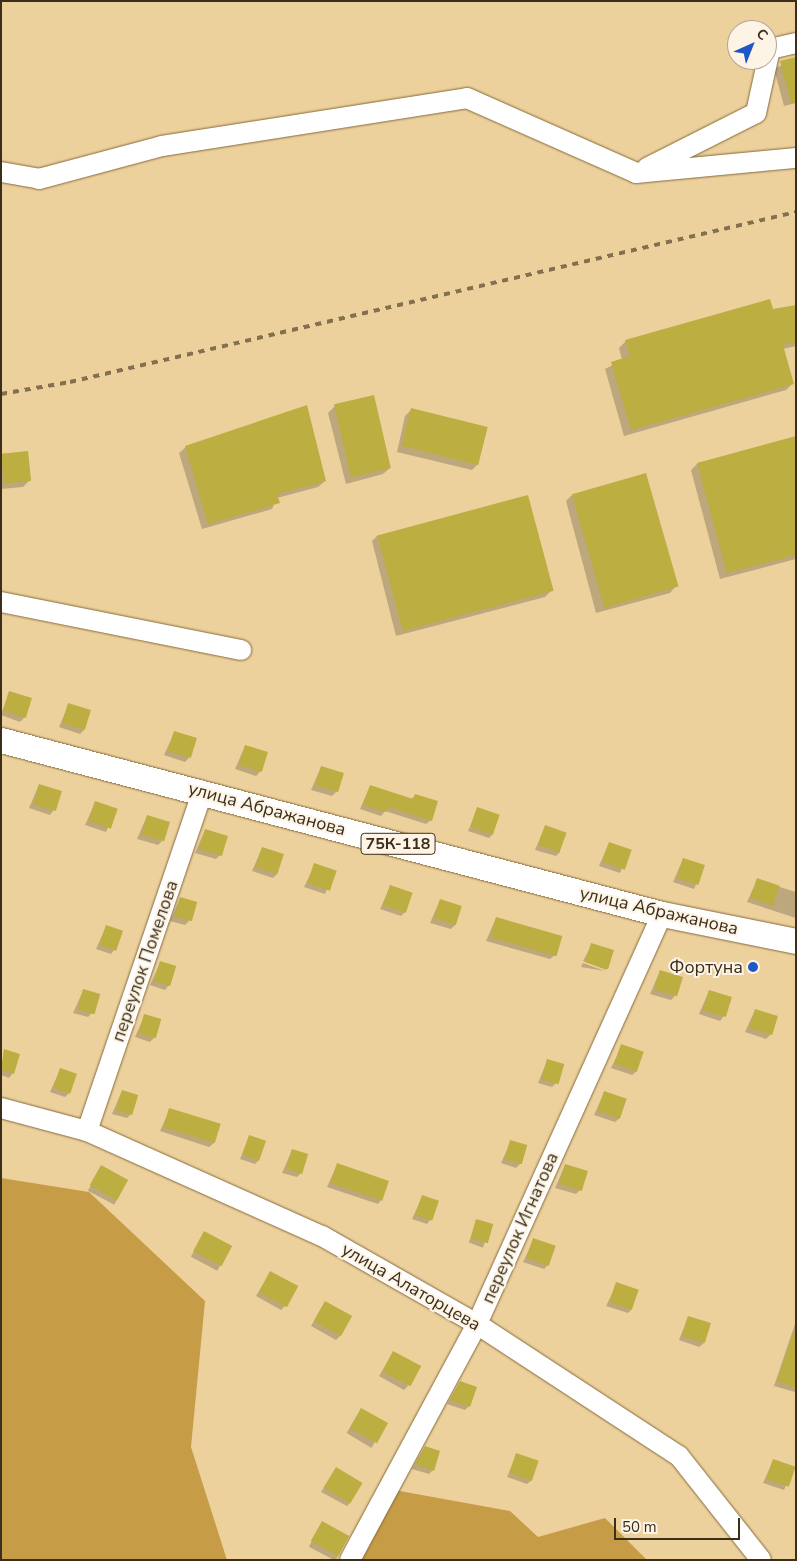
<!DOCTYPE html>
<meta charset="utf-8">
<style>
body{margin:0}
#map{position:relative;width:797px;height:1561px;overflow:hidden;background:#edd19d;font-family:"Nunito Sans",sans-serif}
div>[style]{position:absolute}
.green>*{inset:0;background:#c79c47}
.shadow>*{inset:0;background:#0003;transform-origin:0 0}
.building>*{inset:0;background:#bcae41;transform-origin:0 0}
.roads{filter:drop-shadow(0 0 1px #856b3a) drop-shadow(0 0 1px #856b3a)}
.minor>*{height:20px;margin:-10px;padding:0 10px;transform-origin:10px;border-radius:10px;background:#fff}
.major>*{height:25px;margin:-12.5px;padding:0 12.5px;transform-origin:12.5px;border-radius:12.5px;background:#fff}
.rail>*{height:4px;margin-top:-2px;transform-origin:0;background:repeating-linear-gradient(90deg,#83704f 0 6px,transparent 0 12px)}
.dots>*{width:14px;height:14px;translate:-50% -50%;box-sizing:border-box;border:2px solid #fdf4e5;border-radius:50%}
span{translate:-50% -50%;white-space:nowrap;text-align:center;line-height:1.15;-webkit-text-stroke:4px #fdf4e5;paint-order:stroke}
.shield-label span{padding:1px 4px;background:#fdf4e5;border:1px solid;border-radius:4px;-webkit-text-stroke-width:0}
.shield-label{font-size:16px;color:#3b2f1b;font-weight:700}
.street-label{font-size:18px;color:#3b2f1b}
.poi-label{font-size:18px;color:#3b2f1b}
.right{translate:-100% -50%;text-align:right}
.frame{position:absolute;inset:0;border:2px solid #3b2f1b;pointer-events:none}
.north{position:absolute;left:727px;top:20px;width:50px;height:50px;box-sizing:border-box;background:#fdf4e5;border:1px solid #afa594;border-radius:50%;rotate:44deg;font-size:14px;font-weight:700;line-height:20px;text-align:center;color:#3b2f1b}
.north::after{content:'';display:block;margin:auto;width:18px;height:22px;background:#2057c4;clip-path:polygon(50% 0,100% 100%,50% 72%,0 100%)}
.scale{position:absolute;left:614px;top:1518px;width:126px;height:22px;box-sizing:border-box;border:2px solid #3b2f1b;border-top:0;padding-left:6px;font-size:15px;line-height:18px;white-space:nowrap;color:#3b2f1b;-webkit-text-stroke:4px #fdf4e5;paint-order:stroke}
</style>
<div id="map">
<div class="green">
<div style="clip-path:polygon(1px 1178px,89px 1192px,205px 1301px,191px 1447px,227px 1560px,1px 1560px)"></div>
<div style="clip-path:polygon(394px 1490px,510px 1511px,538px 1537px,605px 1518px,647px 1560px,349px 1560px)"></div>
</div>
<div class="shadow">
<div style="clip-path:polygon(796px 58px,796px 103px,784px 106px,774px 69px)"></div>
<div style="clip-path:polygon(796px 306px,796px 346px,783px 349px,793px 383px,786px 390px,624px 436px,605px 369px,622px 360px,619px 348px,626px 341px)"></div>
<div style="clip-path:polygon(335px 406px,390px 468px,383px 474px,346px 484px,328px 413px)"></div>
<div style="clip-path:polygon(306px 407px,325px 481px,318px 487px,277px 498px,272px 509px,202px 529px,179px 453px,186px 447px)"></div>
<div style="clip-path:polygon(412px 409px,478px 464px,472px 470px,397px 452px,405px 416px)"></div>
<div style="clip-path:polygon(796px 438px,796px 559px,720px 579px,691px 470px,697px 464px)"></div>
<div style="clip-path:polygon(1px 455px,30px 480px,23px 487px,1px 489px)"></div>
<div style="clip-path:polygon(572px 495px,676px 586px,670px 593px,596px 613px,566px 501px)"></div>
<div style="clip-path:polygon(378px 535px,551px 591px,545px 597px,396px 636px,372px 541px)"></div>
<div style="clip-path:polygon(9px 692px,24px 718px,20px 722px,1px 715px)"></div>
<div style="clip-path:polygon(69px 704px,84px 730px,80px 734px,59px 727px)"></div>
<div style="clip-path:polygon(174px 733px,189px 758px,185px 762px,164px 755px)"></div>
<div style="clip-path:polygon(245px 746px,260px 772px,256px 776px,235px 769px)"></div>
<div style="clip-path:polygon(321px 767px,336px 792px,332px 796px,311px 790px)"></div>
<div style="clip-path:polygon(39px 785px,54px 810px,50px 815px,29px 808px)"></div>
<div style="clip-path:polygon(370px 786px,411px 799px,416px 795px,431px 820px,426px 824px,385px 811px,381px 816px,360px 809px)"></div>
<div style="clip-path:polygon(95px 803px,116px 809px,106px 832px,85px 825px)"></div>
<div style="clip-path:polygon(478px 809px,493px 834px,489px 838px,468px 831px)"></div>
<div style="clip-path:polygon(147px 816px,162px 841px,158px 845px,137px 839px)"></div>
<div style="clip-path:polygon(545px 827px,560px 852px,556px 856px,535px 850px)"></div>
<div style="clip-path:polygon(205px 830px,220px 855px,216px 859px,195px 853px)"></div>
<div style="clip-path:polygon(609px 843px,630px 850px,620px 873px,599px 866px)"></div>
<div style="clip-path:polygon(262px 848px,277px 874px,273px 878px,252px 871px)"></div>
<div style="clip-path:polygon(683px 859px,704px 866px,694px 889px,673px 882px)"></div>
<div style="clip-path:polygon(315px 865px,335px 872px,325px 894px,304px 887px)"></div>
<div style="clip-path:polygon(757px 880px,796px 892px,796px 918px,747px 902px)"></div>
<div style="clip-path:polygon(390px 887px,405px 912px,401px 916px,380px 909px)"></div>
<div style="clip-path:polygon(180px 898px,189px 921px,185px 925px,170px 921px)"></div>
<div style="clip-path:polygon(440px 900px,455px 925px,451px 929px,430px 923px)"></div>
<div style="clip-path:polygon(496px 918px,555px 955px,550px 959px,486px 941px)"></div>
<div style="clip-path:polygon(106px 927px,115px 949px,111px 954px,96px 949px)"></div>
<div style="clip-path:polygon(592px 944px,613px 951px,606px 970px,583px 961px)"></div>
<div style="clip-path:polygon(160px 963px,169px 985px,165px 990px,150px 985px)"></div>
<div style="clip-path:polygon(583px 963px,605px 971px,581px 967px)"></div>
<div style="clip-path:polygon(660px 971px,675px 996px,671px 1000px,650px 994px)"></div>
<div style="clip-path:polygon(83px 991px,92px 1013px,88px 1017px,73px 1013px)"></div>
<div style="clip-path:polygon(709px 991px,724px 1016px,720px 1021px,699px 1014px)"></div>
<div style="clip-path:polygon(755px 1010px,770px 1035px,766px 1039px,745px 1032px)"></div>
<div style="clip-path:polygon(145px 1015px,154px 1038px,150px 1042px,135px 1037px)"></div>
<div style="clip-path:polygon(622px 1046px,637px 1071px,632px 1075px,611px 1068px)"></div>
<div style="clip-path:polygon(4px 1051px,13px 1073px,9px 1078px,1px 1075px)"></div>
<div style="clip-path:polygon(547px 1061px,556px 1083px,552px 1087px,538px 1083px)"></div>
<div style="clip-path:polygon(60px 1070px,69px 1093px,65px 1097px,50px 1092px)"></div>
<div style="clip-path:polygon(122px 1091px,131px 1114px,127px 1118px,112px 1114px)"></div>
<div style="clip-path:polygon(604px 1093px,620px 1118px,615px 1122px,594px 1115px)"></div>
<div style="clip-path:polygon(170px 1109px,214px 1143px,209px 1147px,160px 1131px)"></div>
<div style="clip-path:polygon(249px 1137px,259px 1160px,255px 1164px,240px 1159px)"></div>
<div style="clip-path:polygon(511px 1141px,520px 1164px,516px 1168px,501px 1163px)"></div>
<div style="clip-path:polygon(292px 1150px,301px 1173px,297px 1177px,282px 1173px)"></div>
<div style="clip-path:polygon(337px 1165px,382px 1199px,378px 1204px,327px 1187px)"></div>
<div style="clip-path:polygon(565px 1165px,580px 1190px,576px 1194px,555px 1188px)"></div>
<div style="left:101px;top:1166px;width:30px;height:28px;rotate:28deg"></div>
<div style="clip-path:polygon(422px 1197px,431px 1219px,427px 1224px,412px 1219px)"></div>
<div style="left:477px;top:1220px;width:15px;height:24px;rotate:20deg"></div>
<div style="left:204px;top:1232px;width:30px;height:28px;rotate:28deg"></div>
<div style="clip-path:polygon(534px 1239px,548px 1265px,544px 1269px,523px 1262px)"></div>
<div style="clip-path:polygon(270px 1273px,285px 1306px,281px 1310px,256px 1296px)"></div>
<div style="clip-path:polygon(617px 1284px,632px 1309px,628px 1313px,606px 1306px)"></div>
<div style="clip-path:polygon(325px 1302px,340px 1336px,336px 1340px,311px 1326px)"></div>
<div style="clip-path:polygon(688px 1317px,704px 1343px,699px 1347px,679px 1340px)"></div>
<div style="clip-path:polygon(796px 1321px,796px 1392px,795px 1392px,774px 1386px)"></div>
<div style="clip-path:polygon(394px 1352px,408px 1386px,404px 1390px,379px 1376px)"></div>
<div style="clip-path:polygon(460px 1383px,469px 1406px,465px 1410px,447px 1404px)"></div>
<div style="left:361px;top:1409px;width:29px;height:28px;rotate:31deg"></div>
<div style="clip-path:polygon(425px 1447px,433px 1470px,429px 1474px,412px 1469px)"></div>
<div style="clip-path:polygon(517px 1454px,532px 1480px,527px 1484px,507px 1477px)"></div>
<div style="clip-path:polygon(773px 1461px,794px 1467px,784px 1490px,763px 1483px)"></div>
<div style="clip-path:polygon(336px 1469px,351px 1502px,347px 1506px,321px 1492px)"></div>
<div style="left:322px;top:1522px;width:30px;height:28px;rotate:28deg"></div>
</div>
<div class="building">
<div style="clip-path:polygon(796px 57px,796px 103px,791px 103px,780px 61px)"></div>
<div style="clip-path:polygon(770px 299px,773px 309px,796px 305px,796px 342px,783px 345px,794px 384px,631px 430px,611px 362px,630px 356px,625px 340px)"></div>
<div style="left:374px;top:395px;width:75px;height:41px;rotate:77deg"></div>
<div style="clip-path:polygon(307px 405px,326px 481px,277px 494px,280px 503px,208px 524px,185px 446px)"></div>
<div style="left:411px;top:408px;width:79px;height:39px;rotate:14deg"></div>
<div style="clip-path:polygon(796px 436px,796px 555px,727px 573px,697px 463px)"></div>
<div style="left:28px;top:451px;width:30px;height:27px;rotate:84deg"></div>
<div style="left:646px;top:473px;width:118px;height:77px;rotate:74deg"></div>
<div style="left:528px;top:495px;width:99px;height:156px;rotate:75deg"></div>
<div style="left:9px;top:691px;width:24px;height:21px;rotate:17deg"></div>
<div style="left:68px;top:703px;width:24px;height:21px;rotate:17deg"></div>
<div style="left:174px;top:731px;width:24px;height:21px;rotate:17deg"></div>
<div style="left:245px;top:745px;width:24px;height:21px;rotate:17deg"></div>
<div style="left:321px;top:766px;width:24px;height:20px;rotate:17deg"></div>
<div style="left:39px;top:784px;width:24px;height:21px;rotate:17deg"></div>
<div style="clip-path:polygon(370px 785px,413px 799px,415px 794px,438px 801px,432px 821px,388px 807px,386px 812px,363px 805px)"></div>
<div style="left:95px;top:801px;width:24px;height:21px;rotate:19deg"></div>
<div style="left:477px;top:807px;width:24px;height:21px;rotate:19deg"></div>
<div style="left:147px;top:815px;width:24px;height:20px;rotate:17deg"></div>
<div style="left:545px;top:825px;width:23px;height:21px;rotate:20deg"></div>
<div style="left:205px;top:829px;width:24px;height:21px;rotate:17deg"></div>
<div style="left:609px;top:842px;width:24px;height:21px;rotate:19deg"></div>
<div style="left:262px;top:847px;width:23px;height:21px;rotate:18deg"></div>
<div style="left:683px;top:858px;width:23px;height:21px;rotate:18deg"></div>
<div style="left:314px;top:863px;width:24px;height:21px;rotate:19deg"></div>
<div style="left:757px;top:878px;width:24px;height:21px;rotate:19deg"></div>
<div style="left:390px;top:885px;width:24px;height:21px;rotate:19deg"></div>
<div style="left:180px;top:897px;width:18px;height:20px;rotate:16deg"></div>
<div style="left:440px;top:899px;width:23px;height:20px;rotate:18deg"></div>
<div style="left:496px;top:917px;width:69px;height:21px;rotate:16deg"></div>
<div style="left:106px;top:925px;width:18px;height:21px;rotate:19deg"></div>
<div style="left:591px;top:943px;width:24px;height:20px;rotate:17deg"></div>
<div style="left:160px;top:961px;width:17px;height:21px;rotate:17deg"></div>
<div style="left:660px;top:970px;width:24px;height:20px;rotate:17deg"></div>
<div style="left:83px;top:989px;width:18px;height:21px;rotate:16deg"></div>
<div style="left:709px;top:990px;width:24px;height:21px;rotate:17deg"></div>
<div style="left:755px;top:1009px;width:24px;height:20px;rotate:17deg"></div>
<div style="left:144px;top:1014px;width:18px;height:20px;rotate:16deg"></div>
<div style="left:621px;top:1044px;width:24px;height:21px;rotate:19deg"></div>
<div style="clip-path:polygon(4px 1049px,20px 1054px,14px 1074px,1px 1070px)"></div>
<div style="left:547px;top:1059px;width:18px;height:21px;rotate:16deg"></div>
<div style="left:60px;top:1068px;width:18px;height:21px;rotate:19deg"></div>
<div style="left:122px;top:1090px;width:17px;height:21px;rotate:17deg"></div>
<div style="left:604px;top:1091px;width:24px;height:21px;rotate:19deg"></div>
<div style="left:169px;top:1108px;width:54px;height:20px;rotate:17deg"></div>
<div style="left:249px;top:1135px;width:18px;height:21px;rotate:19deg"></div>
<div style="left:510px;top:1140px;width:18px;height:20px;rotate:16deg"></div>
<div style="left:292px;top:1149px;width:17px;height:21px;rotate:17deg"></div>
<div style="left:337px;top:1163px;width:55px;height:21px;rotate:19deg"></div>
<div style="left:565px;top:1164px;width:24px;height:21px;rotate:17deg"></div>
<div style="left:101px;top:1165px;width:31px;height:23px;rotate:29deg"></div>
<div style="left:422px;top:1195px;width:18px;height:21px;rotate:19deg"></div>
<div style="left:476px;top:1219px;width:18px;height:20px;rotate:16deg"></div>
<div style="left:204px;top:1231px;width:32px;height:23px;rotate:28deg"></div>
<div style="left:533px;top:1238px;width:24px;height:21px;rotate:19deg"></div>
<div style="left:270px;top:1271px;width:32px;height:24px;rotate:28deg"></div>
<div style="left:616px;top:1282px;width:24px;height:21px;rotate:19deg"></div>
<div style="left:325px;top:1301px;width:31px;height:23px;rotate:29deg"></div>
<div style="left:688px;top:1316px;width:24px;height:21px;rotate:17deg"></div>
<div style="clip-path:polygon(793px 1333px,796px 1333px,796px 1388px,777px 1381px)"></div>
<div style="left:393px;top:1351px;width:32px;height:23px;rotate:28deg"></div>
<div style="clip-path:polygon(460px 1381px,477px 1387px,470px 1407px,450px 1400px)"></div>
<div style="left:361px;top:1408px;width:31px;height:23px;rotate:29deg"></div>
<div style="clip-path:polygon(425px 1446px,440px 1451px,434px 1471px,415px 1464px)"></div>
<div style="left:516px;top:1453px;width:24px;height:21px;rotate:19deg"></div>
<div style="left:773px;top:1459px;width:24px;height:21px;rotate:19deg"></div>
<div style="left:336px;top:1467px;width:31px;height:24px;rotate:31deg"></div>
<div style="left:322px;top:1521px;width:31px;height:23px;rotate:29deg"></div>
</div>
<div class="roads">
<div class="minor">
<div style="left:647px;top:168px;width:122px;rotate:-26.8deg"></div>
<div style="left:756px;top:113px;width:66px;rotate:-77.7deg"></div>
<div style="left:770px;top:49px;width:27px;rotate:-13deg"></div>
<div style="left:1px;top:172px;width:39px;rotate:10deg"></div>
<div style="left:39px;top:179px;width:127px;rotate:-15deg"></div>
<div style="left:162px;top:146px;width:309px;rotate:-8.9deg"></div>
<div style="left:467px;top:98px;width:185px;rotate:23.9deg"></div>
<div style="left:636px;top:173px;width:161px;rotate:-5.4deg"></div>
<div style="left:1px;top:602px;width:245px;rotate:11.3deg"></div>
<div style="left:1px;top:1108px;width:89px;rotate:15deg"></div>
<div style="left:87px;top:1131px;width:257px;rotate:24.1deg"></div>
<div style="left:322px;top:1236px;width:178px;rotate:29.6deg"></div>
<div style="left:477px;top:1324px;width:241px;rotate:33.2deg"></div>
<div style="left:679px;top:1456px;width:132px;rotate:51.7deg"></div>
<div style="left:87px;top:1131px;width:359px;rotate:-71.2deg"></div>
<div style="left:350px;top:1560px;width:268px;rotate:-61.7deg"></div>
<div style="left:477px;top:1324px;width:450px;rotate:-65.7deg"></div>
</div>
<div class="major">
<div style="left:1px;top:740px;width:684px;rotate:14.75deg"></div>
<div style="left:662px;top:914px;width:137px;rotate:11.4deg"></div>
</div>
</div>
<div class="rail">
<div style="left:1px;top:394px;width:70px;rotate:-9.9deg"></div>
<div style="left:70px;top:382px;width:746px;rotate:-13.18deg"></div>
</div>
<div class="dots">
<div style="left:753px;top:967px;background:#2057c4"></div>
</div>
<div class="shield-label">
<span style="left:398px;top:844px">75К-118</span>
</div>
<div class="street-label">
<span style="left:267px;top:809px;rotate:15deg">улица Абражанова</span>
<span style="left:659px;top:911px;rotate:13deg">улица Абражанова</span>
<span style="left:145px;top:961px;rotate:-71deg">переулок Помелова</span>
<span style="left:520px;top:1228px;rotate:-66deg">переулок Игнатова</span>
<span style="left:411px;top:1287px;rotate:30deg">улица Алаторцева</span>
</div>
<div class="poi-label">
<span class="right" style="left:743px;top:967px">Фортуна</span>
</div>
<div class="frame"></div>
<div class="north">С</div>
<div class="scale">50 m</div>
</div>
